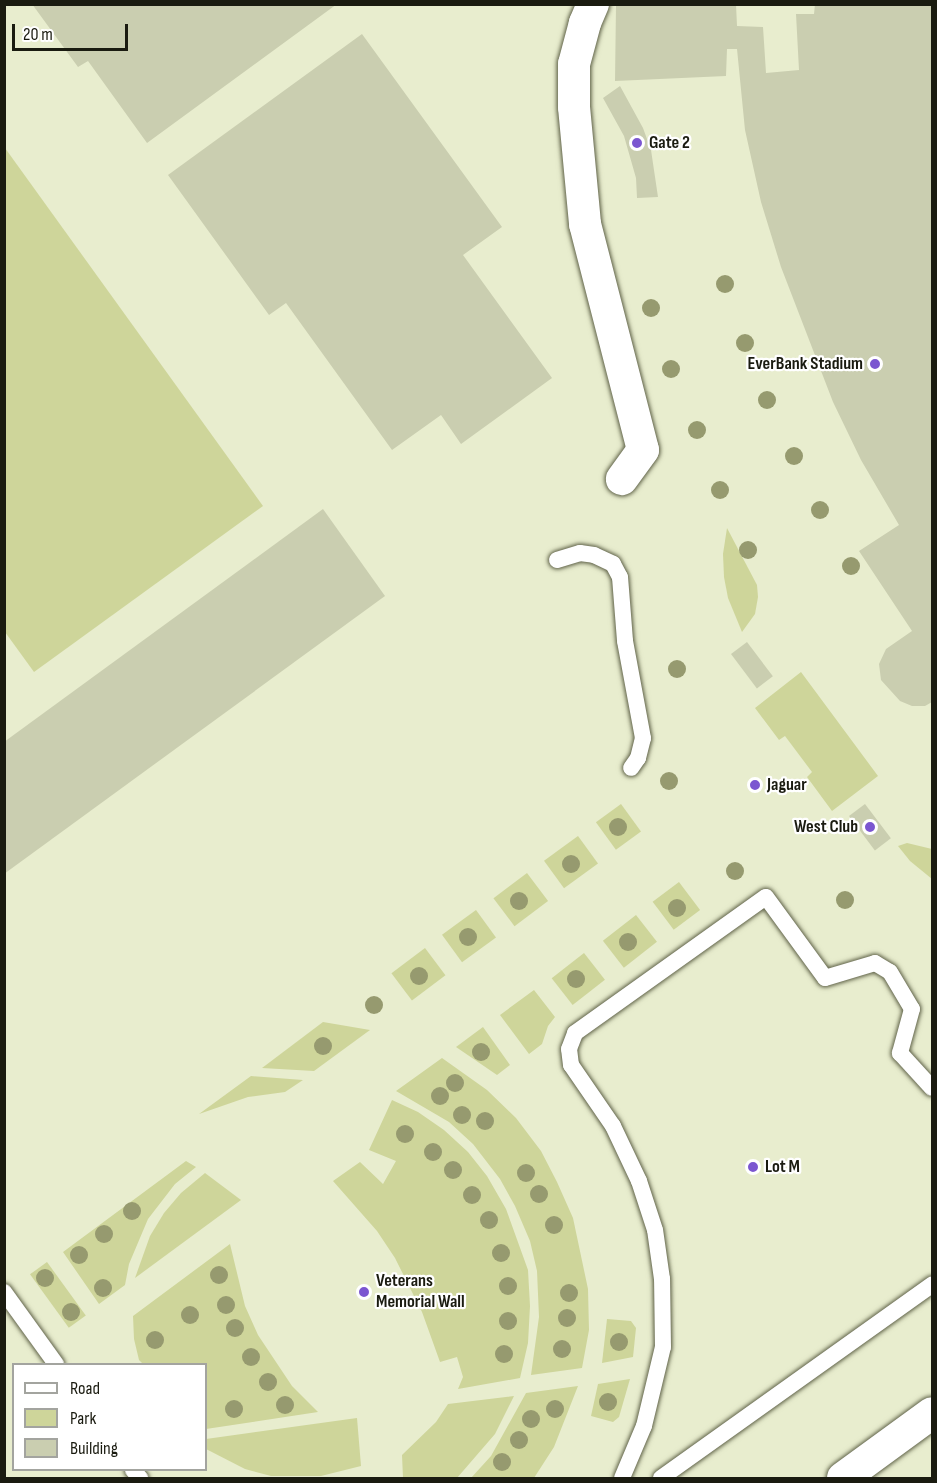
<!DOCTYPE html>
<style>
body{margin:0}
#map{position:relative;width:937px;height:1483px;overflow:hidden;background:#e8edce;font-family:"Sofia Sans Condensed",sans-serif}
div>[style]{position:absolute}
.green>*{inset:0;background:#ced59a;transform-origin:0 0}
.building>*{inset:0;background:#caceb0;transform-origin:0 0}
.roads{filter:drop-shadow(0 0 2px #606349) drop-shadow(0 0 2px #606349)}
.lane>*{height:16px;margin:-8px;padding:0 8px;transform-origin:8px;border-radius:8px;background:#fff}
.street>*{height:32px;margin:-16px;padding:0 16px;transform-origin:16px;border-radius:16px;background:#fff}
.trees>*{width:18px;height:18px;margin:-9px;border-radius:50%;background:#969a6f}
.dots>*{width:16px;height:16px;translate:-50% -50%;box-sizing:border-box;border:3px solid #fff;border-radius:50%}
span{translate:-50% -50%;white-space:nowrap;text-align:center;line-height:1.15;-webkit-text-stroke:4.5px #fff;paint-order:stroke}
.poi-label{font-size:18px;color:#1a1b10;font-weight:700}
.left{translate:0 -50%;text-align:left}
.right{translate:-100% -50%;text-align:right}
.frame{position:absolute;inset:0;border:6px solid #1a1b10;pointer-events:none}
.legend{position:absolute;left:12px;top:1363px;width:195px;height:108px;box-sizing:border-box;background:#fff;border:2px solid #a3a49f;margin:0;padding:8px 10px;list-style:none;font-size:18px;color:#1a1b10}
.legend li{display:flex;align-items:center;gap:12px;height:30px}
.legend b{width:30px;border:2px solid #a3a49f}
.scale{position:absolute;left:12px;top:24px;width:116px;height:27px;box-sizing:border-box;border:3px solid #1a1b10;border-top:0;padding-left:8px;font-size:18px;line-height:21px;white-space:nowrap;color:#1a1b10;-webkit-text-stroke:4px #fff;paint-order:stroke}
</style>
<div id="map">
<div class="green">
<div style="clip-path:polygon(5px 148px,263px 506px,34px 672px,5px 632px)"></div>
<div style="clip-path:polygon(727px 528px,757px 585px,758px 597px,755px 614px,742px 632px,728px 598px,724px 577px,723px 554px)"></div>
<div style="clip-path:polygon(801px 672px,878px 776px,832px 811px,807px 777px,812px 772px,785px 736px,779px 740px,755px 708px)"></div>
<div style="left:621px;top:804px;width:34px;height:31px;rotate:54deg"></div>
<div style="left:578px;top:836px;width:34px;height:42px;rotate:54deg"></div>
<div style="clip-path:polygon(907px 843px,932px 849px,932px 879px,910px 861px,898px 846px)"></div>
<div style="left:527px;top:873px;width:35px;height:42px;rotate:53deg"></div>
<div style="left:679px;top:882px;width:35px;height:33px;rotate:53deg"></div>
<div style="left:476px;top:910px;width:34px;height:42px;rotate:54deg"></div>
<div style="left:636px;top:915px;width:34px;height:42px;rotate:52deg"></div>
<div style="left:425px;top:948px;width:34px;height:42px;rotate:53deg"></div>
<div style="left:584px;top:953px;width:34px;height:41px;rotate:52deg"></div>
<div style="clip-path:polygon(534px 990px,555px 1017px,548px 1026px,542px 1044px,529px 1054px,500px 1015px)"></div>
<div style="clip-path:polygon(323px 1022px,370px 1030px,314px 1071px,262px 1068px)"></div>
<div style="clip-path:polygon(483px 1027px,510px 1065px,497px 1075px,456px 1047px)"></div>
<div style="clip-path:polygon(442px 1058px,487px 1090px,516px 1118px,541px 1151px,557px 1182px,573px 1218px,588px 1289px,589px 1330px,582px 1368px,531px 1375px,539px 1317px,537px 1271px,530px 1241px,515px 1206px,500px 1179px,473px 1144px,449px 1122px,396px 1091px)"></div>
<div style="clip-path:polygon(251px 1076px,303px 1080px,285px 1092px,248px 1097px,199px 1114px)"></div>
<div style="clip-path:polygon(392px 1100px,418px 1112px,444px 1130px,468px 1152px,487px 1176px,506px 1209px,528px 1270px,530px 1306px,528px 1343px,520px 1378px,458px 1389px,463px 1377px,457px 1357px,440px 1362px,422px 1312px,395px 1258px,377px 1231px,333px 1181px,360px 1162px,383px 1184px,396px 1161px,369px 1150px)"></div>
<div style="clip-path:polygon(186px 1161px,196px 1167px,175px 1184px,148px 1219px,129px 1264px,125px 1285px,99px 1304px,63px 1252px)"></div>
<div style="clip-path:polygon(205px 1173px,241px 1200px,135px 1278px,150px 1236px,164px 1213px,181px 1193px)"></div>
<div style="clip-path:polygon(230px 1244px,245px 1306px,258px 1335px,292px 1386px,318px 1412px,206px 1429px,206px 1364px,143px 1364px,139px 1360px,134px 1339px,133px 1316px)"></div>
<div style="left:47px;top:1262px;width:66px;height:21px;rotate:54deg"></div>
<div style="clip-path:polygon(607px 1319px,631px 1321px,636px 1328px,633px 1357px,602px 1363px)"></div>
<div style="clip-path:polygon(630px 1379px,619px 1417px,613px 1422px,591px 1416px,598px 1384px)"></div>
<div style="clip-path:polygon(578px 1386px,554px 1447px,534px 1478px,471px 1478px,491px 1456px,526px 1393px)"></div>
<div style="clip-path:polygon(514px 1396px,495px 1434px,457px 1478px,403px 1478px,402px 1455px,436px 1422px,448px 1404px)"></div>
<div style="clip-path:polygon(357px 1418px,361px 1466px,321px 1476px,271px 1476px,245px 1469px,206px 1449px,206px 1439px)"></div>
</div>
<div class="building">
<div style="clip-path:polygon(32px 4px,337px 4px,147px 143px,88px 61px,78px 67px)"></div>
<div style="clip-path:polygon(736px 4px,737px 26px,763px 27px,766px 73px,799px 70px,796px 14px,814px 14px,815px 4px,932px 4px,932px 702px,925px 706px,912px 706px,900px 701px,881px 680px,879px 664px,886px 649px,912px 631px,859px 551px,899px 525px,861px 460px,833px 402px,781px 267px,761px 202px,745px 130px,737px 49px,727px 49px,726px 76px,615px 81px,616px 5px)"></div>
<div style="clip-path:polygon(362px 34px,502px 227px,463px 255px,552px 378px,461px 444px,441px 415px,392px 450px,286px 303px,269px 315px,168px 175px)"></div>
<div style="clip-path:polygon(620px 86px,643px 128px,651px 150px,658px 197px,637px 198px,636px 178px,624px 136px,603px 98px)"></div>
<div style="clip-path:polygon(323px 509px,385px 596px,4px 874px,4px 742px)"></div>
<div style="left:747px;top:642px;width:43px;height:20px;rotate:53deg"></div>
<div style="left:865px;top:804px;width:43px;height:20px;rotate:53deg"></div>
</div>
<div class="roads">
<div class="lane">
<div style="left:557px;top:560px;width:24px;rotate:-17deg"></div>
<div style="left:580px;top:553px;width:14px;rotate:8deg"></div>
<div style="left:594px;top:555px;width:21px;rotate:25deg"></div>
<div style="left:613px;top:564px;width:15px;rotate:62deg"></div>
<div style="left:620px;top:577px;width:64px;rotate:85.5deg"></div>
<div style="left:625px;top:641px;width:99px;rotate:79.5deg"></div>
<div style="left:643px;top:738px;width:21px;rotate:104deg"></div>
<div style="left:638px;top:758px;width:12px;rotate:125deg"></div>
<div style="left:4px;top:1292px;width:89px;rotate:54.2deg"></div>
<div style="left:133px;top:1470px;width:11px;rotate:49deg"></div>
<div style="left:622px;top:1478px;width:56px;rotate:-67.1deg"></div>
<div style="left:644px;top:1426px;width:81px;rotate:-76.5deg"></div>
<div style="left:663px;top:1347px;width:68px;rotate:-90.8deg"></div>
<div style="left:662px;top:1279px;width:49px;rotate:-98.1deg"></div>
<div style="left:655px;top:1230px;width:52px;rotate:-108.1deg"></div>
<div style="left:639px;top:1181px;width:61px;rotate:-115.3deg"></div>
<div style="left:613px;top:1126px;width:74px;rotate:-124.5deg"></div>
<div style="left:571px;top:1065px;width:16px;rotate:-97deg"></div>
<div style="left:569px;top:1049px;width:17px;rotate:-69deg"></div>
<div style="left:575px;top:1033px;width:234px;rotate:-35.5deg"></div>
<div style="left:766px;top:897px;width:100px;rotate:53.9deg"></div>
<div style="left:825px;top:978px;width:52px;rotate:-16.7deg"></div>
<div style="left:875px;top:963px;width:17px;rotate:31deg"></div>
<div style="left:890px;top:972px;width:43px;rotate:59.3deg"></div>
<div style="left:912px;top:1009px;width:46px;rotate:105.3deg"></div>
<div style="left:900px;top:1053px;width:47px;rotate:47.6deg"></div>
<div style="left:661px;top:1478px;width:333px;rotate:-35.5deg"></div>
</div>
<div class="street">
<div style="left:593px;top:4px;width:21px;rotate:113deg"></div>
<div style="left:585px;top:23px;width:42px;rotate:105deg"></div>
<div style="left:574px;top:64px;width:43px;rotate:90deg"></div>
<div style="left:574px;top:107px;width:118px;rotate:84.6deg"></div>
<div style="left:585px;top:224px;width:233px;rotate:75.6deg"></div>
<div style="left:643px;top:450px;width:36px;rotate:126deg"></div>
<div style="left:843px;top:1478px;width:110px;rotate:-36.1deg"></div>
</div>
</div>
<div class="trees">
<div style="left:725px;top:284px"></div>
<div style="left:651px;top:308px"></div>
<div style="left:745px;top:343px"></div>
<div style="left:671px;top:369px"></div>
<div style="left:767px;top:400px"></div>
<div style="left:697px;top:430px"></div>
<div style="left:794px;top:456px"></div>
<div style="left:720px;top:490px"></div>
<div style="left:820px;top:510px"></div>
<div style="left:748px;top:550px"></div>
<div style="left:851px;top:566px"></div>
<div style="left:677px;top:669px"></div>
<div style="left:669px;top:781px"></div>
<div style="left:618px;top:827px"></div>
<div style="left:571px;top:864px"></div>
<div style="left:735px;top:871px"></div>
<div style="left:845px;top:900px"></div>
<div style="left:519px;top:901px"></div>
<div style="left:677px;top:908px"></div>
<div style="left:468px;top:937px"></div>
<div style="left:628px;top:942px"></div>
<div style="left:419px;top:976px"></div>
<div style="left:576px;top:979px"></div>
<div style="left:374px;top:1005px"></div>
<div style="left:323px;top:1046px"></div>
<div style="left:481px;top:1052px"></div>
<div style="left:455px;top:1083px"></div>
<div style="left:440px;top:1096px"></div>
<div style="left:462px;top:1115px"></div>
<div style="left:485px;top:1121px"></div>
<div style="left:405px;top:1134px"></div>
<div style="left:433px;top:1152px"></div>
<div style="left:453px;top:1170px"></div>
<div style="left:526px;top:1173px"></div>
<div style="left:539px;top:1194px"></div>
<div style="left:472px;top:1195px"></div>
<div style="left:132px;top:1211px"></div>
<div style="left:489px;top:1220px"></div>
<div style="left:554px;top:1225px"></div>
<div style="left:104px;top:1234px"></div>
<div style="left:501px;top:1253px"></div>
<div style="left:79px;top:1255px"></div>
<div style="left:219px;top:1275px"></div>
<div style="left:45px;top:1278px"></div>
<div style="left:508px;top:1286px"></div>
<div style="left:103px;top:1288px"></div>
<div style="left:569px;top:1293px"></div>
<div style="left:226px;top:1305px"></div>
<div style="left:71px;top:1312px"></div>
<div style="left:190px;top:1315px"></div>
<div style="left:567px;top:1318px"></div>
<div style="left:508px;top:1321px"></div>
<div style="left:235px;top:1328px"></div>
<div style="left:155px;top:1340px"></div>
<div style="left:619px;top:1342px"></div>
<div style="left:562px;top:1349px"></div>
<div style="left:504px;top:1354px"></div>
<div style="left:251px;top:1357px"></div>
<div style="left:268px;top:1382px"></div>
<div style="left:608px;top:1402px"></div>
<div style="left:285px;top:1405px"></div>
<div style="left:234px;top:1409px"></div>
<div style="left:555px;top:1409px"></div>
<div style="left:531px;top:1419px"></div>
<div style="left:519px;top:1440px"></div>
<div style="left:502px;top:1462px"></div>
</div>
<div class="dots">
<div style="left:637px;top:143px;background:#7b56d0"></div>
<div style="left:875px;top:364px;background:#7b56d0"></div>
<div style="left:755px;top:785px;background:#7b56d0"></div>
<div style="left:870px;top:827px;background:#7b56d0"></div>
<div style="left:753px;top:1167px;background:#7b56d0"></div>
<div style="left:364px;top:1292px;background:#7b56d0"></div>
</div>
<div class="poi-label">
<span class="left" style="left:649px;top:143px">Gate 2</span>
<span class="right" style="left:863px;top:364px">EverBank Stadium</span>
<span class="left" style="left:767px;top:785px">Jaguar</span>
<span class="right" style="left:858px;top:827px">West Club</span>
<span class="left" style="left:765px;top:1167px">Lot M</span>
<span class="left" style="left:376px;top:1292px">Veterans<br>Memorial Wall</span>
</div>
<div class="frame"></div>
<ul class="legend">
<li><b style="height:8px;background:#fff"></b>Road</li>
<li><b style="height:16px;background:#ced59a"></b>Park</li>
<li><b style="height:16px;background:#caceb0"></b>Building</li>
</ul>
<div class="scale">20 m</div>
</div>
